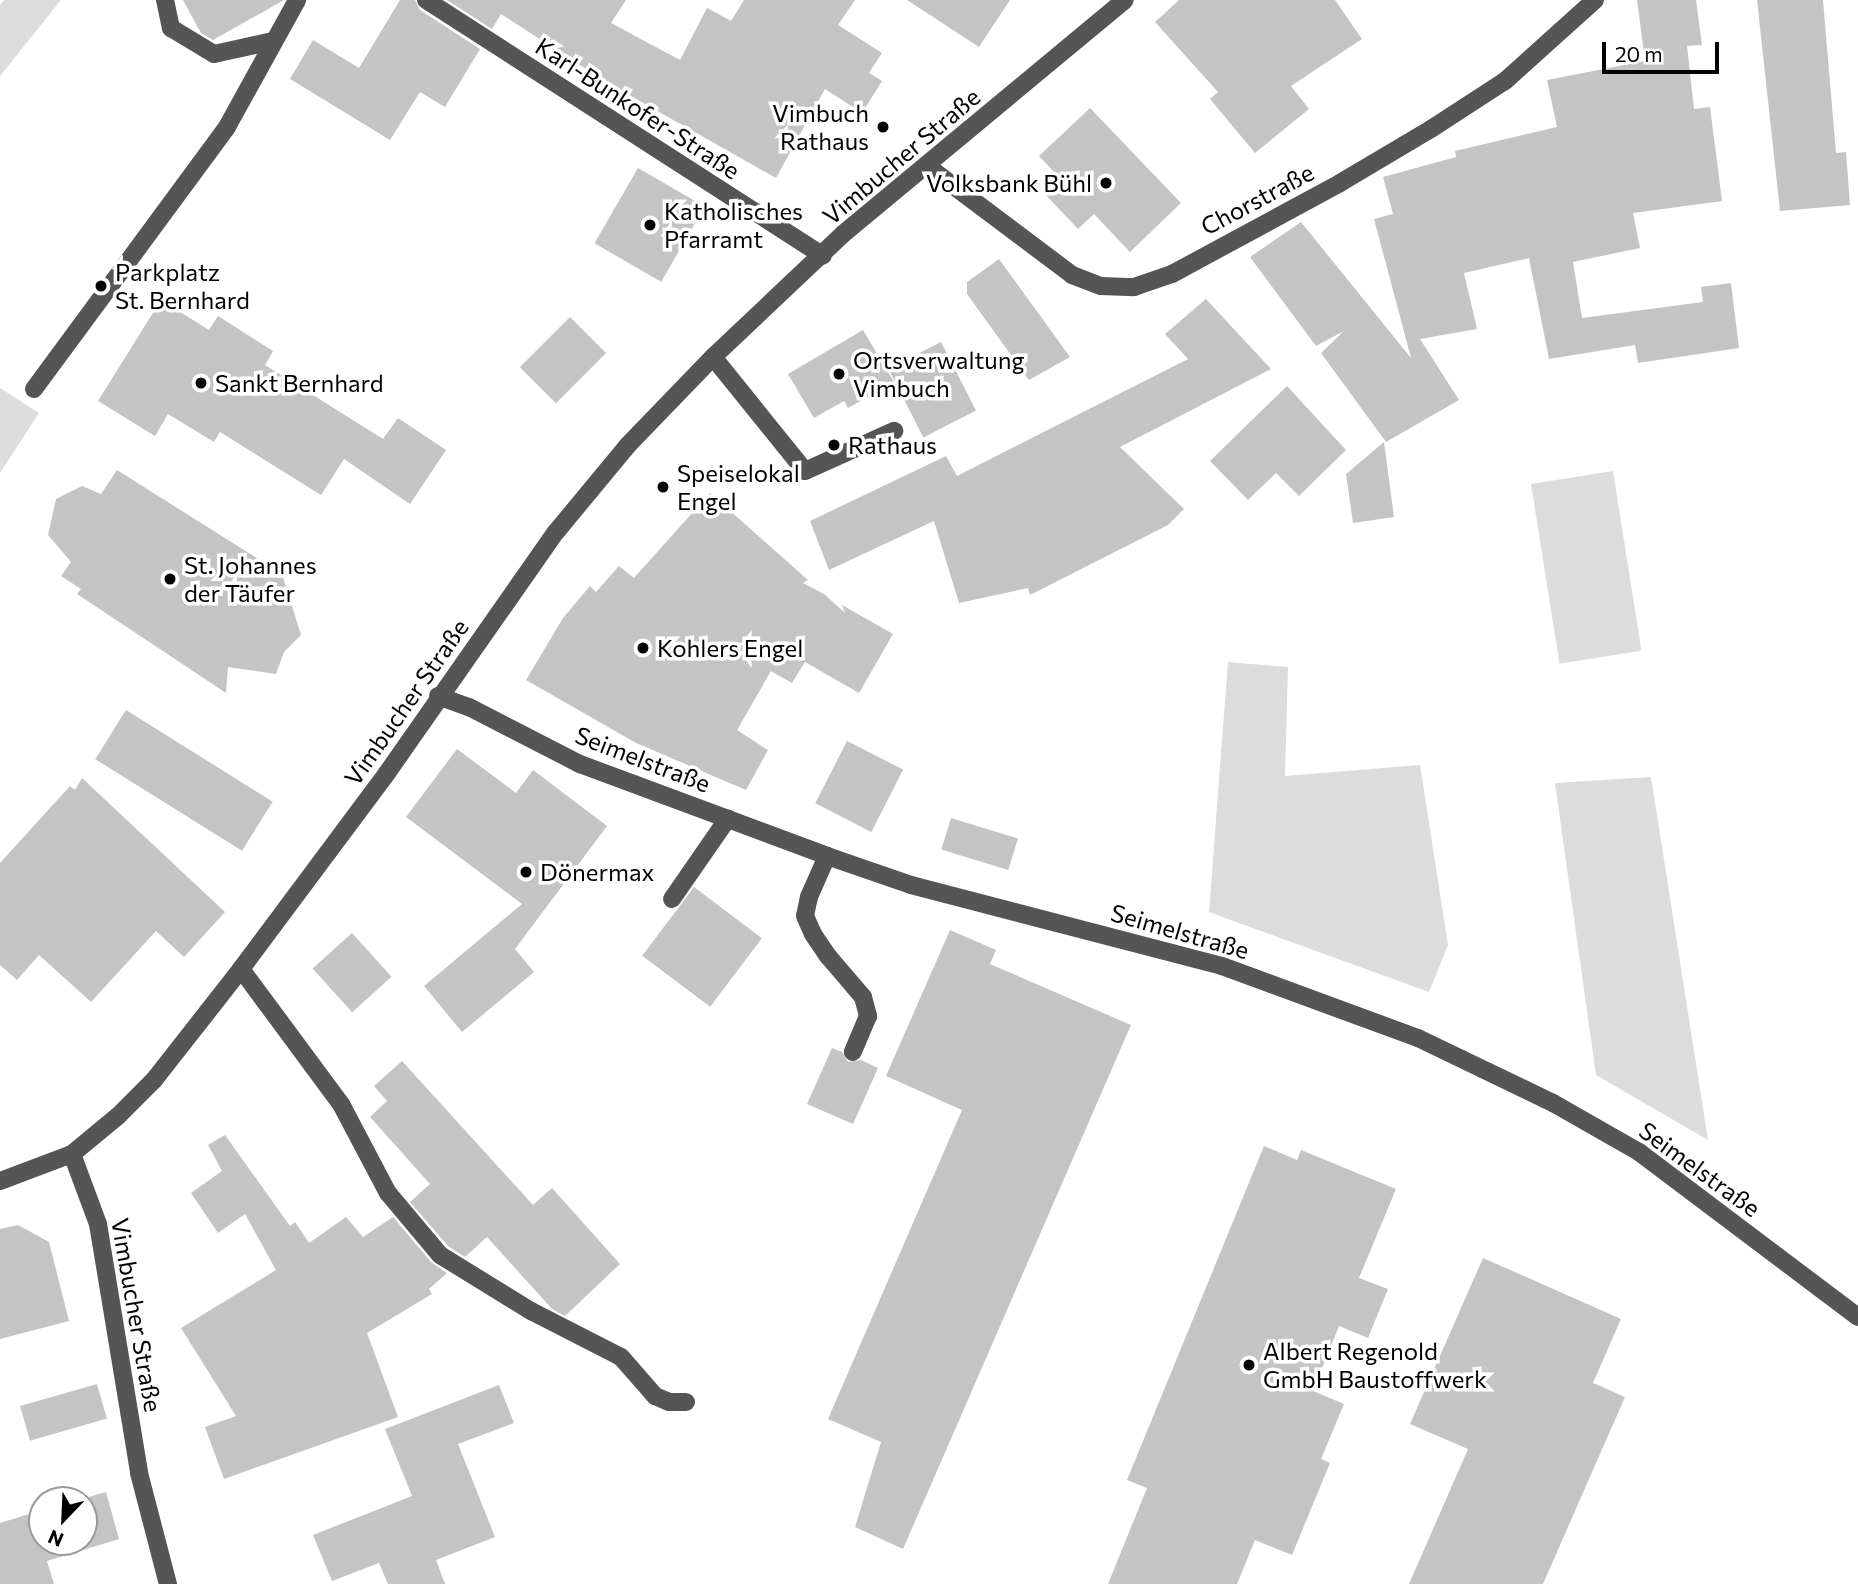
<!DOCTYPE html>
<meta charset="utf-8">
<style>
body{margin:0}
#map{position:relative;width:1858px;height:1584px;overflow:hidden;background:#fff;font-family:Commissioner,sans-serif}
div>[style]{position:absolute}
.green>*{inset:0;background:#dcdcdc;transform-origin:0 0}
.building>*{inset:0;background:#c4c4c4;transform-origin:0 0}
.minor>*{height:18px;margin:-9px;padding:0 9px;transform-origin:9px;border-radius:9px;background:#555}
.dots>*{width:19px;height:19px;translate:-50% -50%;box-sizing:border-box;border:4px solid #fff;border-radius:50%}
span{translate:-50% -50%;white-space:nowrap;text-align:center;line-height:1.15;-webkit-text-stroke:7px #fff;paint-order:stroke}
.street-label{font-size:24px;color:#000}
.poi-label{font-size:24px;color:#000}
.right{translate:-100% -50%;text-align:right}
.left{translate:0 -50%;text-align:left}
.north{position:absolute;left:28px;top:1486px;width:70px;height:70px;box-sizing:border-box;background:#fff;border:2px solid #999;border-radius:50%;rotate:203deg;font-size:19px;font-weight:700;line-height:28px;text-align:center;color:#000}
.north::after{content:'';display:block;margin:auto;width:24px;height:32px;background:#000;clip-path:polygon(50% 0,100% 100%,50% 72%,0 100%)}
.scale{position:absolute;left:1602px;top:42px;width:117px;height:32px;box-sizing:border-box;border:4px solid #000;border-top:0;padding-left:9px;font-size:21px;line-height:24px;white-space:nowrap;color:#000;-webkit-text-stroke:5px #fff;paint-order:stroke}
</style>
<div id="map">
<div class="green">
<div style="clip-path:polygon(4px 0,61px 0,0 76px,0 5px)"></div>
<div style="clip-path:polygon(0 388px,39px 413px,0 473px)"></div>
<div style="left:1613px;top:471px;width:182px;height:83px;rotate:81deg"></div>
<div style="clip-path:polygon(1228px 662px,1288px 667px,1285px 776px,1420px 765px,1448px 945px,1429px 992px,1209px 912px)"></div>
<div style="clip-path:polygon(1651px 777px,1708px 1140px,1596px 1075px,1555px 783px)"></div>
</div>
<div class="building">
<div style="clip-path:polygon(183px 0,284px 0,213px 40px,201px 33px)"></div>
<div style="clip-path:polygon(400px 0,415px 0,420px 10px,480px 49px,445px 107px,420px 92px,390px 140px,290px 79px,313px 40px,359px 68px)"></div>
<div style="clip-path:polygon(447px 0,626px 0,611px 23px,680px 60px,707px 8px,731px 21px,744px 0,855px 0,838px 25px,882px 53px,869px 73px,882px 81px,862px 113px,825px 89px,776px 178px,606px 82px,501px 14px,492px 29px)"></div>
<div style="clip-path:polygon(907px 0,1010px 0,979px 47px)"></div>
<div style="clip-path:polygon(1179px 0,1335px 0,1362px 39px,1291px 86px,1309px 109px,1255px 153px,1210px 99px,1218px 92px,1155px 22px)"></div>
<div style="clip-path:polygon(1637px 0,1696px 0,1702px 45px,1687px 46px,1694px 109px,1710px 107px,1722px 201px,1633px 213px,1640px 248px,1573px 262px,1582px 318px,1703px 302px,1701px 287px,1731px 283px,1739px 348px,1638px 363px,1635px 345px,1549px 359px,1529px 258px,1464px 273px,1477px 329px,1420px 339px,1459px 400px,1386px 442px,1321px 353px,1344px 331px,1316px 346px,1250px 257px,1301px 222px,1411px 358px,1374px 219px,1393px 214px,1383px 177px,1456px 157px,1455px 151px,1557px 127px,1547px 80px,1645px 61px)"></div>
<div style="clip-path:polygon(1757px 0,1823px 0,1836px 153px,1846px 152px,1850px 205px,1780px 211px)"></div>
<div style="clip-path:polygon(1090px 108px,1181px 203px,1130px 252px,1094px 214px,1078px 229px,1042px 191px,1058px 176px,1039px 156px)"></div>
<div style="left:638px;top:168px;width:77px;height:87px;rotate:30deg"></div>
<div style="clip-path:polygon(999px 259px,1070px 357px,1029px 380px,967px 294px,967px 282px)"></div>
<div style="clip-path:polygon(1206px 299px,1271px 369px,1120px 447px,1184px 509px,1168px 525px,1030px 595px,1028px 588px,959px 603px,934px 521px,829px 570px,810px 521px,946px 456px,957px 476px,1188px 359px,1165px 334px)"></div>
<div style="clip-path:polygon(161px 300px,209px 330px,218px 316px,273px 351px,265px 365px,383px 439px,398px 418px,446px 450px,410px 504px,344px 459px,321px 495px,220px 432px,214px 442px,168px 414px,155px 436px,98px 401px)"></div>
<div style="left:570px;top:317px;width:51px;height:71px;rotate:45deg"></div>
<div style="clip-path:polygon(863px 330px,894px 382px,848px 408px,844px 401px,814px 418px,788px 374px)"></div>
<div style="left:941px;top:342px;width:77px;height:59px;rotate:63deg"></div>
<div style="clip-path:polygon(1287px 386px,1346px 450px,1299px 496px,1276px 473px,1248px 500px,1210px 461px)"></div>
<div style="clip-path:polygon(1384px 442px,1394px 517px,1353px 523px,1346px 474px)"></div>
<div style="clip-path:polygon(117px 470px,282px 574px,301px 635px,284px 652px,276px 674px,228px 667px,226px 693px,77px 594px,81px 589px,61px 576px,71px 562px,48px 535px,56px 499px,82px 486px,101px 494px)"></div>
<div style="clip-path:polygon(710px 493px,808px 580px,803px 583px,824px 594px,845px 613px,842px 605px,893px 634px,859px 693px,805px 662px,792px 683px,771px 671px,737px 730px,768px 750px,746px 790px,636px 743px,526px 680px,563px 618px,590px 586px,596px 592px,619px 566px,634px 578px)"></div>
<div style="left:126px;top:710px;width:173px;height:58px;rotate:32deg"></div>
<div style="left:847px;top:741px;width:63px;height:70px;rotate:27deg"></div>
<div style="clip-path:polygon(457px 749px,516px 793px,533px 770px,607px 826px,515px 949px,534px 972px,462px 1032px,424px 986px,522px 904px,406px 817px)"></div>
<div style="clip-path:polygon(82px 778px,225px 912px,184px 957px,156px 931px,91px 1002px,39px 955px,17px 980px,0 965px,0 863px,70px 786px,75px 790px)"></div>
<div style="left:951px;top:818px;width:70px;height:33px;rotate:17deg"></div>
<div style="left:694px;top:887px;width:85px;height:86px;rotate:37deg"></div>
<div style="clip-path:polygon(950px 930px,996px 950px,990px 964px,1131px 1025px,903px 1549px,855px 1527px,881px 1442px,828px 1419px,962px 1110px,886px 1076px)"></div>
<div style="left:352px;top:933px;width:59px;height:53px;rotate:48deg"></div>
<div style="clip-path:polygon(832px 1048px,842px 1052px,848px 1062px,861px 1060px,878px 1068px,853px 1124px,807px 1104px)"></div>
<div style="clip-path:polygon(402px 1061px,533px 1205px,552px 1188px,620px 1264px,565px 1316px,552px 1309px,487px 1237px,465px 1257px,448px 1246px,410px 1202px,430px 1184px,370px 1117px,387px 1101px,374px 1086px)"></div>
<div style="clip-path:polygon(225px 1135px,290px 1226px,295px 1222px,309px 1243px,346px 1217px,363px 1237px,393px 1217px,431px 1262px,447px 1273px,429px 1289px,432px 1294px,367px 1333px,398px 1417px,224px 1479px,205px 1427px,236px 1416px,181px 1328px,276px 1270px,245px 1214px,218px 1233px,191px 1193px,222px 1171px,208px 1145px)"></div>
<div style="clip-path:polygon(1264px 1146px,1297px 1160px,1301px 1150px,1396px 1189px,1359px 1278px,1388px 1289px,1368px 1338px,1339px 1326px,1313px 1391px,1344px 1404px,1321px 1459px,1330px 1463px,1292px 1555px,1255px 1540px,1237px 1584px,1108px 1584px,1147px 1488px,1127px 1480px)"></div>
<div style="clip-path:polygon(18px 1225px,49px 1242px,69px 1321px,0 1339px,0 1229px)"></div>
<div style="clip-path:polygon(1483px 1258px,1621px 1319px,1593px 1383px,1625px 1397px,1543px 1584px,1409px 1584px,1468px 1449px,1410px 1424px)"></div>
<div style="left:97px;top:1384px;width:36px;height:80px;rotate:74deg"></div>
<div style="clip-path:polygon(499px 1385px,514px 1423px,458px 1444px,495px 1537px,436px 1560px,445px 1584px,388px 1584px,379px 1563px,332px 1581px,313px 1535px,412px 1496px,385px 1429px)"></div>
<div style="clip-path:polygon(106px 1492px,119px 1539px,47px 1561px,54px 1584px,0 1584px,0 1523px,42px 1510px,42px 1542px,84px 1542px,84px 1500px,78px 1500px)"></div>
</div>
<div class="minor">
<div style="left:165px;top:0;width:29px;rotate:78deg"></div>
<div style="left:171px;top:28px;width:50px;rotate:31.2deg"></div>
<div style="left:214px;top:54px;width:60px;rotate:-12.4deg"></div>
<div style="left:426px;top:0;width:472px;rotate:32.8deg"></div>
<div style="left:927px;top:166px;width:181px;rotate:36.9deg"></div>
<div style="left:1072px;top:275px;width:31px;rotate:21deg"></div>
<div style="left:1101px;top:286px;width:33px;rotate:2deg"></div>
<div style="left:1134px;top:287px;width:40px;rotate:-18.9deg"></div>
<div style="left:1172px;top:274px;width:191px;rotate:-28.4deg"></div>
<div style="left:1340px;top:183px;width:106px;rotate:-30.7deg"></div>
<div style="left:1431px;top:129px;width:88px;rotate:-33deg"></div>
<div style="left:1505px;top:81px;width:121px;rotate:-42deg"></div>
<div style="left:713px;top:357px;width:146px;rotate:51.1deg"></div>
<div style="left:805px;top:471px;width:98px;rotate:-24.2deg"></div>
<div style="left:34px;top:389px;width:325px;rotate:-53.6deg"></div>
<div style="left:227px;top:127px;width:145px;rotate:-61.1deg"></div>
<div style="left:438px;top:696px;width:33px;rotate:20deg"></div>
<div style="left:469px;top:707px;width:125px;rotate:27.2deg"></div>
<div style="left:580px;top:764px;width:264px;rotate:20.4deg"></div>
<div style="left:827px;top:856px;width:89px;rotate:19deg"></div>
<div style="left:911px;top:885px;width:321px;rotate:14.6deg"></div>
<div style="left:1222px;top:966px;width:209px;rotate:20.2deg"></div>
<div style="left:1418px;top:1038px;width:150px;rotate:25.7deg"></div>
<div style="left:1553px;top:1103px;width:99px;rotate:29.7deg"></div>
<div style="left:1639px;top:1152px;width:274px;rotate:37deg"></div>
<div style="left:827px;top:856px;width:45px;rotate:113.7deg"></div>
<div style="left:809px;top:897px;width:19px;rotate:102deg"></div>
<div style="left:805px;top:916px;width:20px;rotate:66deg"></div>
<div style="left:813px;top:934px;width:27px;rotate:56deg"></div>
<div style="left:828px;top:956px;width:54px;rotate:49.5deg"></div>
<div style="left:863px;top:997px;width:20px;rotate:75deg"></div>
<div style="left:868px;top:1016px;width:39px;rotate:113deg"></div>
<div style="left:672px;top:899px;width:98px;rotate:-55.3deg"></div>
<div style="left:241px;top:969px;width:168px;rotate:53.5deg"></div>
<div style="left:341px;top:1104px;width:101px;rotate:62.2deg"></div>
<div style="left:388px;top:1193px;width:81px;rotate:50deg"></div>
<div style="left:440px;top:1255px;width:107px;rotate:31.6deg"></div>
<div style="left:531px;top:1311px;width:101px;rotate:27.1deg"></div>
<div style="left:621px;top:1357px;width:52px;rotate:48.9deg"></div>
<div style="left:655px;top:1396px;width:15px;rotate:23deg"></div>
<div style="left:669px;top:1402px;width:17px"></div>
<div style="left:72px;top:1154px;width:75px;rotate:69.6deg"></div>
<div style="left:98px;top:1224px;width:252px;rotate:80.6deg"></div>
<div style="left:139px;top:1473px;width:115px;rotate:75.4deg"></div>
<div style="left:0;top:1181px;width:77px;rotate:-20.6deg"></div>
<div style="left:72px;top:1154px;width:60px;rotate:-39.6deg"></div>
<div style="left:118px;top:1116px;width:51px;rotate:-45deg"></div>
<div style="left:154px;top:1080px;width:141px;rotate:-51.9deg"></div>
<div style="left:241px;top:969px;width:244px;rotate:-53.3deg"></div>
<div style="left:387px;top:773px;width:294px;rotate:-55deg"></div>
<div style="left:556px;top:532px;width:113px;rotate:-50.4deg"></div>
<div style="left:628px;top:445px;width:122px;rotate:-46deg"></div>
<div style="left:713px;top:357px;width:179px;rotate:-43.4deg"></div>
<div style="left:843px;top:234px;width:366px;rotate:-39.7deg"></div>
</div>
<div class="dots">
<div style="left:883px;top:127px;background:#000"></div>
<div style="left:1106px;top:183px;background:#000"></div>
<div style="left:650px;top:225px;background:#000"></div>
<div style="left:101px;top:286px;background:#000"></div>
<div style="left:839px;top:374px;background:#000"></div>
<div style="left:201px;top:383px;background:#000"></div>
<div style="left:834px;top:445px;background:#000"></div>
<div style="left:663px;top:487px;background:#000"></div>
<div style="left:170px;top:579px;background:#000"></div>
<div style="left:643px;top:648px;background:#000"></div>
<div style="left:526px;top:872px;background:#000"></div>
<div style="left:1249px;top:1365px;background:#000"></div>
</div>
<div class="street-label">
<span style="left:638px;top:108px;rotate:33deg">Karl-Bunkofer-Straße</span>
<span style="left:901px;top:156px;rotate:-40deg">Vimbucher Straße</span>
<span style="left:1257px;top:199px;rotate:-28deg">Chorstraße</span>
<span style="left:406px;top:702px;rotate:-55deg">Vimbucher Straße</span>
<span style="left:643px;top:759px;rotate:21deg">Seimelstraße</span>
<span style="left:1180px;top:931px;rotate:16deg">Seimelstraße</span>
<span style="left:1700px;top:1169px;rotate:36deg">Seimelstraße</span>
<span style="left:137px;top:1315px;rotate:80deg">Vimbucher Straße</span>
</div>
<div class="poi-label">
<span class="right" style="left:869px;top:127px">Vimbuch<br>Rathaus</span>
<span class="right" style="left:1092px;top:183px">Volksbank Bühl</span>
<span class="left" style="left:664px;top:225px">Katholisches<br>Pfarramt</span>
<span class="left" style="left:115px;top:286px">Parkplatz<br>St. Bernhard</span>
<span class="left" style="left:853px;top:374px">Ortsverwaltung<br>Vimbuch</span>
<span class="left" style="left:215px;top:383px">Sankt Bernhard</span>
<span class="left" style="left:848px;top:445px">Rathaus</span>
<span class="left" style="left:677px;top:487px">Speiselokal<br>Engel</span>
<span class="left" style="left:184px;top:579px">St. Johannes<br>der Täufer</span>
<span class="left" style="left:657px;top:648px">Kohlers Engel</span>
<span class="left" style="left:540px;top:872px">Dönermax</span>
<span class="left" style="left:1263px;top:1365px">Albert Regenold<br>GmbH Baustoffwerk</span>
</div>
<div class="north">N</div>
<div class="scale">20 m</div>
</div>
